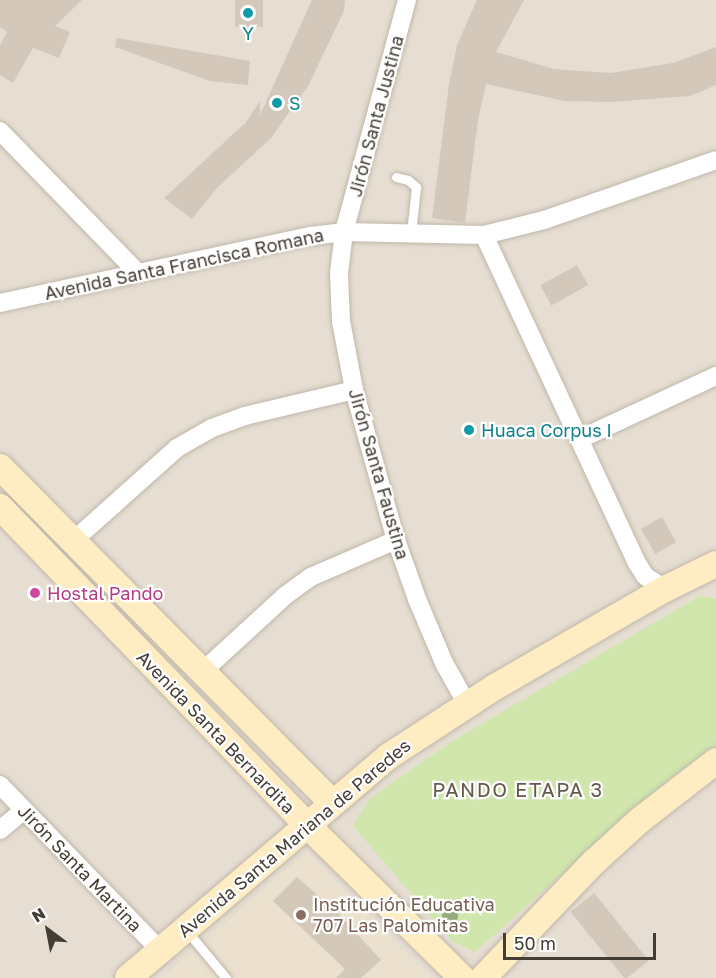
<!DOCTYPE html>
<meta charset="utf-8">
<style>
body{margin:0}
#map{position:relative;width:716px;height:978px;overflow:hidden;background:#f2ede4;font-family:"Golos Text",sans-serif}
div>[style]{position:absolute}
.residential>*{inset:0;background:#e6ded2;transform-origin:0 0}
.education>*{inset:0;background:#ebe1ce}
.green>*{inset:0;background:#d0e6ad}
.building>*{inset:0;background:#d3c8ba;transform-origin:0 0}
.roads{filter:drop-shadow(0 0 2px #c0b7aa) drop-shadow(0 0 2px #c0b7aa)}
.service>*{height:9px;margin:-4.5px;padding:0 4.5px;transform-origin:4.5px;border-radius:4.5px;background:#fff}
.minor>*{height:18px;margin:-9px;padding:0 9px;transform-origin:9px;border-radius:9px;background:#fff}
.secondary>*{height:26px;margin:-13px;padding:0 13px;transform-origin:13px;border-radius:13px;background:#feecc2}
.trees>*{width:16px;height:16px;margin:-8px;border-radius:50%;background:#96aa7d}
.dots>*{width:16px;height:16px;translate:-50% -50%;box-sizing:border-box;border:3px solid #fff;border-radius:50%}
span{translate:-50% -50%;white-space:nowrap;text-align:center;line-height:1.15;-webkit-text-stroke:4.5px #fff;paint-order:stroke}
.culture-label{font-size:18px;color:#0d838f}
.left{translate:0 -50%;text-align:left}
.street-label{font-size:18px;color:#443d34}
.hotel-label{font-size:18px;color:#b23c85}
.education-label{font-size:18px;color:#785e54}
.neighbourhood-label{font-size:20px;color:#665a4c;letter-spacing:1.5px}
.north{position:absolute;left:18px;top:900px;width:60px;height:60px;-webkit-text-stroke:4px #fff;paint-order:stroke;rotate:328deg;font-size:16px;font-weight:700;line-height:24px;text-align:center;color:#443d34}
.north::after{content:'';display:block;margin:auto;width:21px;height:27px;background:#443d34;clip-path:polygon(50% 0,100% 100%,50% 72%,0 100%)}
.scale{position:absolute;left:503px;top:933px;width:153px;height:27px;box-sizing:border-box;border:3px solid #443d34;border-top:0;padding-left:8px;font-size:18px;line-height:21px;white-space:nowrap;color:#443d34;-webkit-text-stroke:4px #fff;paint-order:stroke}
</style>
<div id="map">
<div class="residential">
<div style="left:0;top:0;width:716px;height:978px"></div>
</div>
<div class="education">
<div style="clip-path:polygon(307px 852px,430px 978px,162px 978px)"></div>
</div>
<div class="green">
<div style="clip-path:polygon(700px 596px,716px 599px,716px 747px,666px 781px,475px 952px,452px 941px,353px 826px,369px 799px,451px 742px)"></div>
</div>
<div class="building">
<div style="clip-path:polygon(0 0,82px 0,55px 26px,70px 32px,59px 58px,33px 48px,13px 83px,0 75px,0 45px,7px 32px,0 27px)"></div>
<div style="left:235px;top:0;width:28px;height:27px"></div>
<div style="clip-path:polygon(312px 0,345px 0,344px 11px,308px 86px,271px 138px,217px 188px,192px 219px,164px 198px,244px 124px,243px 127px,260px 101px,260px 115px)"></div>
<div style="clip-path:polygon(477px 0,524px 0,496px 52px,554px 69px,611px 73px,673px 63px,716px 47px,716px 85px,690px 96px,613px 102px,564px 101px,486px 84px,478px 120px,465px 223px,432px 218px,449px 84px,457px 45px)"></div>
<div style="clip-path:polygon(117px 38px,250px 61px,248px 85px,210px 81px,115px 47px)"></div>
<div style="left:577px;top:265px;width:23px;height:42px;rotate:61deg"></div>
<div style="left:662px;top:517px;width:29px;height:24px;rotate:61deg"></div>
<div style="clip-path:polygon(297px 877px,337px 912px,381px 960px,361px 978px,336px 978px,345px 969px,273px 901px)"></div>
<div style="left:594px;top:893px;width:87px;height:30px;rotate:51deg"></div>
</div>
<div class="roads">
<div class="service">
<div style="left:396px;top:177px;width:12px;rotate:14deg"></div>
<div style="left:408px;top:180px;width:11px;rotate:41deg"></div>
<div style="left:416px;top:187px;width:47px;rotate:96.1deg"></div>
<div style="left:187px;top:931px;width:61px;rotate:50.3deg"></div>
</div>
<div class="minor">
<div style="left:407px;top:0;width:240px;rotate:105.2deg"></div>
<div style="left:344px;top:232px;width:41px;rotate:97deg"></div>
<div style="left:339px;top:273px;width:48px;rotate:87.6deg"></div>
<div style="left:341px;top:321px;width:70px;rotate:79.3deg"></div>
<div style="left:354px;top:390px;width:156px;rotate:74.4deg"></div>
<div style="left:396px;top:540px;width:63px;rotate:70.4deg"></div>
<div style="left:417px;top:599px;width:69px;rotate:67.1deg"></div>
<div style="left:444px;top:663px;width:47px;rotate:60.7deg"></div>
<div style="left:0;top:131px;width:198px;rotate:45.8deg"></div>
<div style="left:484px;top:235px;width:362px;rotate:65deg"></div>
<div style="left:637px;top:563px;width:15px;rotate:58deg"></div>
<div style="left:645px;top:576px;width:24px;rotate:33deg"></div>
<div style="left:0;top:303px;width:318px;rotate:-12.2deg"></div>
<div style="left:311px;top:236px;width:33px;rotate:-7deg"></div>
<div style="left:344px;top:232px;width:140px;rotate:1.2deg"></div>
<div style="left:484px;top:235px;width:62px;rotate:-14deg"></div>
<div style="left:544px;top:220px;width:182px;rotate:-19.2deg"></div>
<div style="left:580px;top:439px;width:150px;rotate:-24.9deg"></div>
<div style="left:73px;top:541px;width:140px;rotate:-41.8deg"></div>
<div style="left:177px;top:448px;width:40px;rotate:-29.7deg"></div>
<div style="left:212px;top:428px;width:35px;rotate:-20deg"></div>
<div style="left:245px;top:416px;width:112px;rotate:-13.4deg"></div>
<div style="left:202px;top:672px;width:114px;rotate:-42.5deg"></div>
<div style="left:286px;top:595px;width:31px;rotate:-36deg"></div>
<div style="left:311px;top:577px;width:93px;rotate:-23.5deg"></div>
<div style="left:0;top:785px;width:230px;rotate:45.9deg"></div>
<div style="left:0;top:830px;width:31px;rotate:-40deg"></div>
</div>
<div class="secondary">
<div style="left:0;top:467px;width:472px;rotate:45.3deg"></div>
<div style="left:0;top:507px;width:441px;rotate:46deg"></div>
<div style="left:306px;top:824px;width:219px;rotate:44.6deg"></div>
<div style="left:128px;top:978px;width:343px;rotate:-40.4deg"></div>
<div style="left:389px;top:756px;width:126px;rotate:-33.1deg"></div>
<div style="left:495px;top:687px;width:196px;rotate:-30deg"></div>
<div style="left:665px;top:589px;width:57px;rotate:-26.1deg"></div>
<div style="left:483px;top:978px;width:161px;rotate:-46.3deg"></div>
<div style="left:594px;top:862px;width:62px;rotate:-42.4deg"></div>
<div style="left:640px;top:820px;width:96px;rotate:-37.8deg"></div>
</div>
</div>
<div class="trees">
<div style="left:450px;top:916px"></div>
</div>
<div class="dots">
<div style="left:248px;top:13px;background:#0f9aa8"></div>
<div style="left:277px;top:103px;background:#0f9aa8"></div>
<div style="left:469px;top:430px;background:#0f9aa8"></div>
<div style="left:35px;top:593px;background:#d1479c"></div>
<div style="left:301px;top:915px;background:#8d6e63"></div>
</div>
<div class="culture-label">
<span style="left:248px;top:33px">Y</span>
<span class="left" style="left:289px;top:103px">S</span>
<span class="left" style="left:481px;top:430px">Huaca Corpus I</span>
</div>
<div class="street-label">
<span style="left:376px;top:116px;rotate:-75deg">Jirón Santa Justina</span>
<span style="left:184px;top:264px;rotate:-12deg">Avenida Santa Francisca Romana</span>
<span style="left:379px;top:474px;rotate:74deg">Jirón Santa Faustina</span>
<span style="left:216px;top:732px;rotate:46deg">Avenida Santa Bernardita</span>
<span style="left:294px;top:838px;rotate:-40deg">Avenida Santa Mariana de Paredes</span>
<span style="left:80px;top:868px;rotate:46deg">Jirón Santa Martina</span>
</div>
<div class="hotel-label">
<span class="left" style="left:47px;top:593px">Hostal Pando</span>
</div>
<div class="education-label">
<span class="left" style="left:313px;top:915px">Institución Educativa<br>707 Las Palomitas</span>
</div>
<div class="neighbourhood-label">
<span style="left:518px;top:789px">PANDO ETAPA 3</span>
</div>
<div class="north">N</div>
<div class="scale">50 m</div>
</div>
